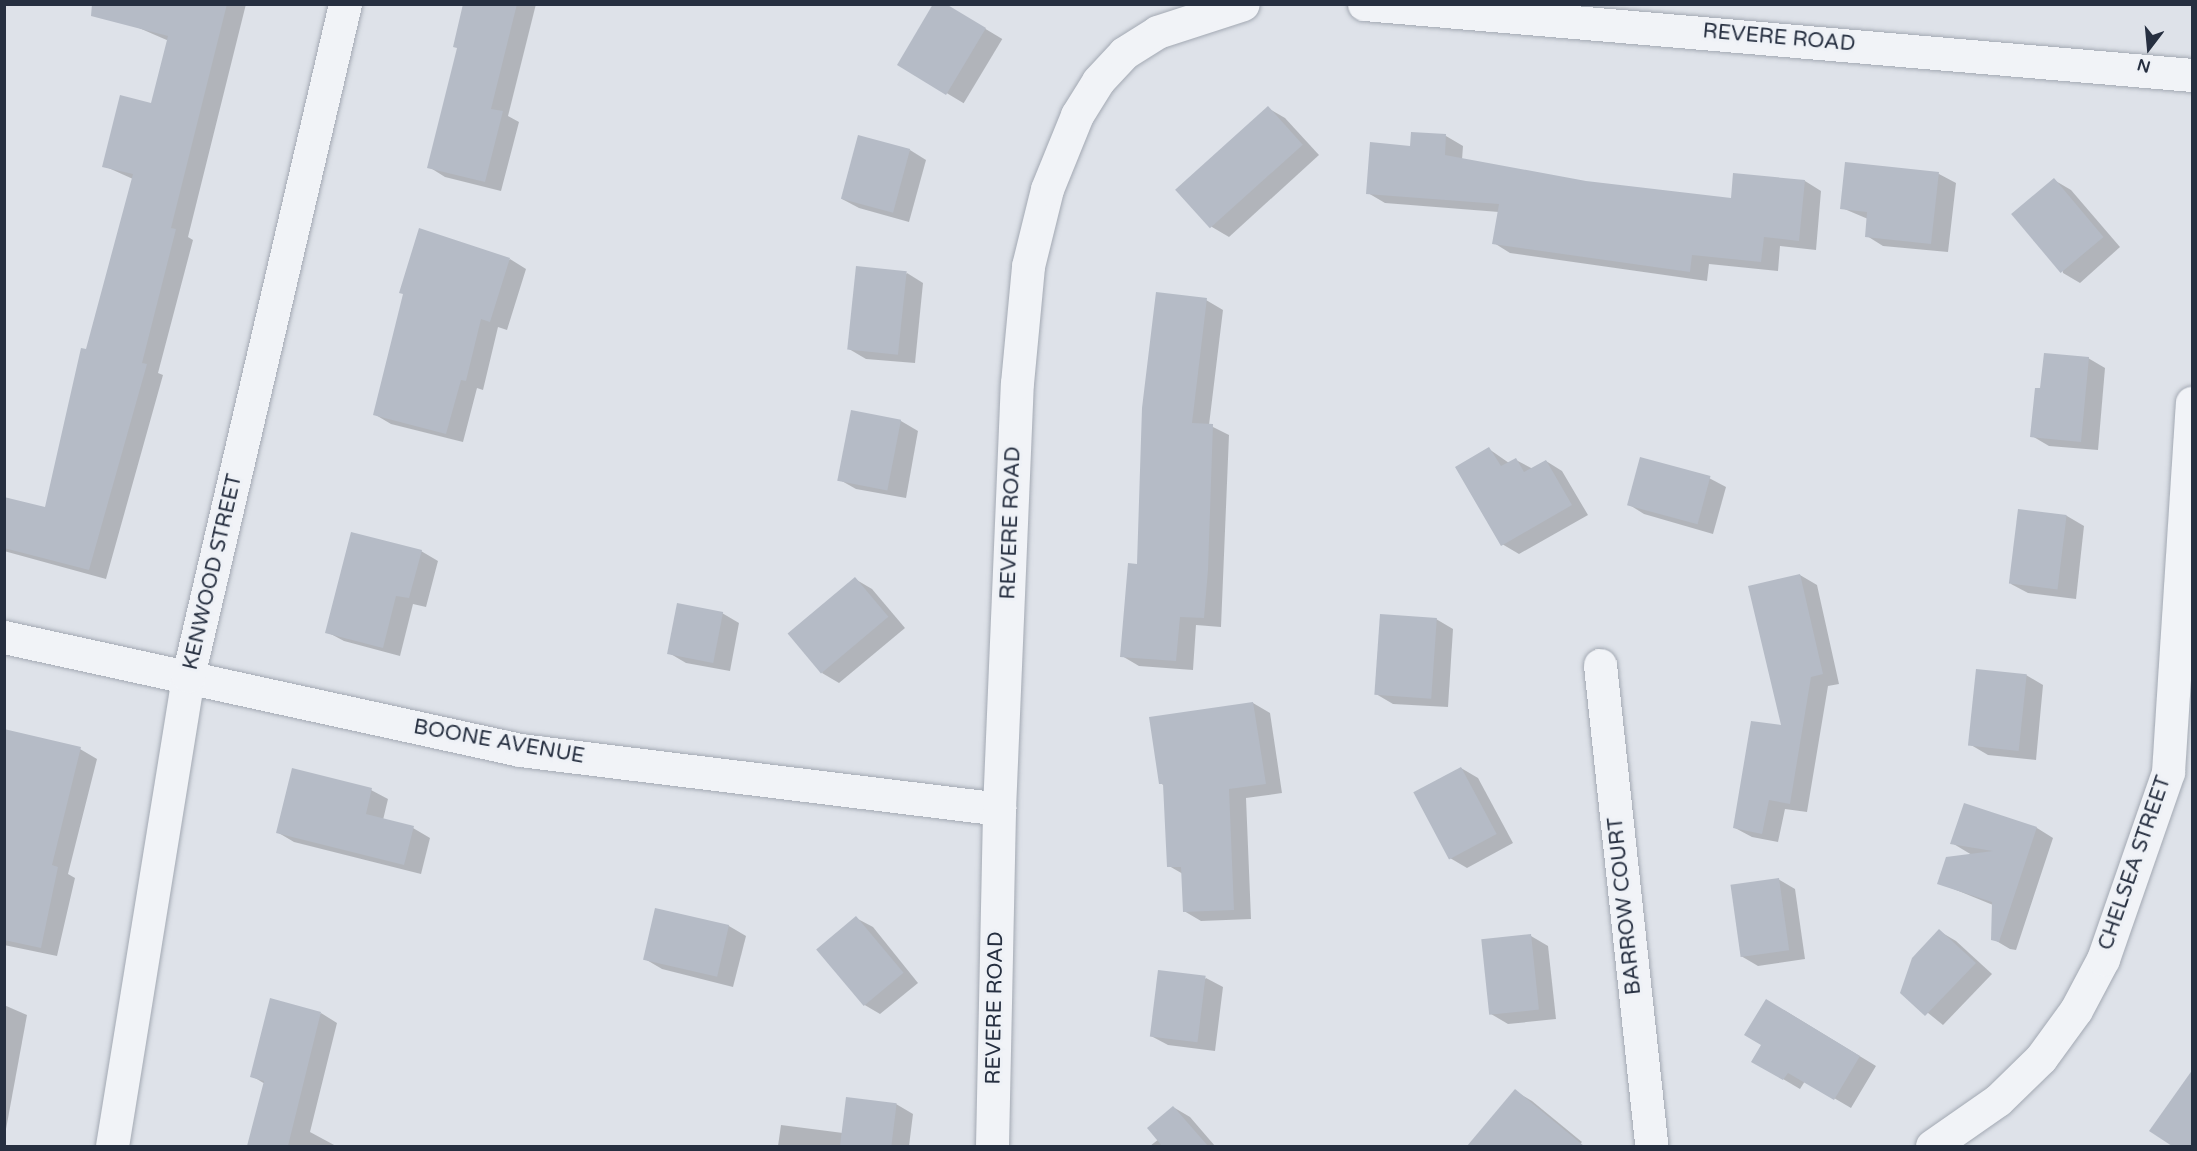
<!DOCTYPE html>
<style>
body{margin:0}
#map{position:relative;width:2197px;height:1151px;overflow:hidden;background:#dee2e9;font-family:"Varela Round",sans-serif}
div>[style]{position:absolute}
.shadow>*{inset:0;background:#0003;transform-origin:0 0}
.building>*{inset:0;background:#b5bbc6;transform-origin:0 0}
.roads{filter:drop-shadow(0 0 2px #a3a9b3) drop-shadow(0 0 2px #a3a9b3)}
.minor>*{height:33px;margin:-16.5px;padding:0 16.5px;transform-origin:16.5px;border-radius:16.5px;background:#f1f3f7}
span{translate:-50% -50%;white-space:nowrap;text-align:center;line-height:1.15;-webkit-text-stroke:6px #eef1f6;paint-order:stroke}
.street-label{font-size:21px;color:#262f40}
.frame{position:absolute;inset:0;border:6px solid #262f40;pointer-events:none}
.north{position:absolute;left:2119px;top:18px;width:60px;height:60px;-webkit-text-stroke:4px #eef1f6;paint-order:stroke;rotate:196deg;font-size:16px;font-weight:700;line-height:24px;text-align:center;color:#262f40}
.north::after{content:'';display:block;margin:auto;width:21px;height:27px;background:#262f40;clip-path:polygon(50% 0,100% 100%,50% 72%,0 100%)}
</style>
<div id="map">
<div class="shadow">
<div style="clip-path:polygon(145px 4px,246px 4px,188px 237px,193px 240px,158px 373px,163px 375px,106px 579px,4px 551px,4px 501px,46px 508px,133px 179px,104px 166px,152px 104px,169px 41px,139px 28px)"></div>
<div style="clip-path:polygon(465px 4px,536px 4px,508px 116px,519px 122px,501px 191px,445px 177px,429px 167px,459px 48px)"></div>
<div style="left:944px;top:4px;width:68px;height:75px;rotate:31deg"></div>
<div style="clip-path:polygon(1268px 108px,1285px 118px,1319px 155px,1229px 237px,1212px 227px,1178px 190px)"></div>
<div style="clip-path:polygon(1412px 133px,1446px 136px,1463px 146px,1462px 160px,1586px 182px,1732px 200px,1805px 181px,1821px 191px,1816px 250px,1780px 246px,1778px 271px,1709px 264px,1707px 281px,1510px 253px,1494px 243px,1499px 212px,1385px 203px,1368px 193px,1411px 147px)"></div>
<div style="clip-path:polygon(910px 150px,926px 160px,909px 222px,859px 208px,842px 199px)"></div>
<div style="clip-path:polygon(1939px 174px,1956px 183px,1948px 252px,1883px 246px,1867px 236px,1868px 219px,1842px 208px)"></div>
<div style="clip-path:polygon(2054px 180px,2071px 190px,2120px 247px,2080px 283px,2063px 273px)"></div>
<div style="clip-path:polygon(510px 259px,526px 269px,507px 330px,498px 327px,483px 390px,477px 388px,463px 442px,391px 424px,374px 414px)"></div>
<div style="clip-path:polygon(907px 273px,923px 283px,915px 363px,866px 359px,849px 349px)"></div>
<div style="clip-path:polygon(1206px 300px,1223px 310px,1209px 425px,1229px 435px,1221px 627px,1196px 625px,1193px 670px,1139px 666px,1122px 656px,1138px 565px)"></div>
<div style="clip-path:polygon(2088px 358px,2105px 368px,2098px 450px,2049px 446px,2032px 436px)"></div>
<div style="clip-path:polygon(852px 412px,901px 421px,918px 431px,906px 498px,856px 489px,840px 480px)"></div>
<div style="clip-path:polygon(1489px 449px,1509px 463px,1516px 460px,1533px 469px,1546px 461px,1562px 471px,1588px 515px,1519px 554px,1502px 544px)"></div>
<div style="clip-path:polygon(1709px 478px,1726px 487px,1713px 534px,1644px 514px,1628px 504px)"></div>
<div style="clip-path:polygon(2019px 511px,2067px 516px,2084px 526px,2076px 599px,2028px 593px,2011px 584px)"></div>
<div style="clip-path:polygon(421px 551px,438px 561px,426px 607px,413px 604px,400px 656px,344px 641px,327px 632px)"></div>
<div style="clip-path:polygon(1800px 575px,1817px 585px,1839px 684px,1828px 686px,1807px 812px,1785px 809px,1778px 842px,1752px 837px,1735px 828px,1783px 727px)"></div>
<div style="clip-path:polygon(855px 579px,872px 589px,905px 628px,839px 683px,822px 673px)"></div>
<div style="clip-path:polygon(722px 613px,739px 623px,730px 671px,686px 663px,669px 653px)"></div>
<div style="clip-path:polygon(1436px 619px,1453px 629px,1448px 707px,1393px 704px,1376px 694px)"></div>
<div style="clip-path:polygon(2026px 675px,2043px 685px,2036px 760px,1988px 755px,1971px 745px)"></div>
<div style="clip-path:polygon(1253px 703px,1270px 713px,1282px 793px,1246px 798px,1251px 919px,1201px 921px,1184px 911px,1183px 874px,1169px 866px,1165px 786px,1160px 783px)"></div>
<div style="clip-path:polygon(4px 730px,80px 749px,97px 759px,68px 874px,75px 878px,57px 956px,4px 945px)"></div>
<div style="clip-path:polygon(1461px 768px,1478px 778px,1513px 843px,1467px 868px,1450px 858px)"></div>
<div style="clip-path:polygon(371px 790px,388px 799px,383px 820px,413px 828px,430px 838px,421px 874px,294px 842px,277px 832px)"></div>
<div style="clip-path:polygon(2037px 828px,2053px 838px,2016px 950px,2010px 949px,1993px 939px,1993px 905px,1939px 883px,1972px 855px,1952px 843px)"></div>
<div style="clip-path:polygon(1778px 879px,1795px 889px,1805px 959px,1758px 966px,1741px 956px)"></div>
<div style="clip-path:polygon(657px 910px,729px 926px,746px 936px,733px 987px,662px 969px,645px 959px)"></div>
<div style="clip-path:polygon(856px 918px,873px 927px,918px 983px,880px 1014px,863px 1004px)"></div>
<div style="clip-path:polygon(1939px 931px,1956px 941px,1992px 974px,1943px 1025px,1902px 992px)"></div>
<div style="clip-path:polygon(1531px 936px,1548px 946px,1556px 1019px,1508px 1024px,1491px 1014px)"></div>
<div style="clip-path:polygon(1206px 978px,1223px 987px,1215px 1051px,1168px 1045px,1151px 1036px)"></div>
<div style="clip-path:polygon(4px 1005px,27px 1015px,4px 1140px)"></div>
<div style="clip-path:polygon(1784px 1010px,1876px 1066px,1851px 1108px,1805px 1081px,1800px 1089px,1753px 1061px)"></div>
<div style="clip-path:polygon(321px 1013px,337px 1023px,310px 1132px,336px 1146px,249px 1146px,265px 1084px,252px 1076px)"></div>
<div style="clip-path:polygon(1515px 1091px,1532px 1101px,1582px 1142px,1578px 1146px,1469px 1146px)"></div>
<div style="clip-path:polygon(896px 1104px,913px 1114px,909px 1146px,778px 1146px,781px 1125px,843px 1133px)"></div>
<div style="clip-path:polygon(1173px 1107px,1190px 1117px,1215px 1146px,1150px 1146px,1159px 1139px)"></div>
</div>
<div class="building">
<div style="clip-path:polygon(92px 4px,227px 4px,171px 228px,176px 229px,142px 363px,147px 364px,89px 570px,4px 548px,4px 497px,45px 507px,81px 348px,86px 349px,133px 174px,102px 167px,120px 95px,151px 103px,168px 36px,91px 16px)"></div>
<div style="clip-path:polygon(463px 4px,517px 4px,491px 109px,503px 111px,485px 182px,427px 168px,457px 48px,453px 47px)"></div>
<div style="clip-path:polygon(933px 4px,946px 4px,986px 28px,946px 95px,897px 65px)"></div>
<div style="left:1268px;top:106px;width:52px;height:125px;rotate:48deg"></div>
<div style="clip-path:polygon(1411px 132px,1446px 134px,1445px 155px,1586px 181px,1731px 198px,1733px 173px,1805px 180px,1799px 241px,1764px 237px,1761px 262px,1692px 255px,1690px 272px,1492px 244px,1499px 204px,1366px 194px,1370px 142px,1410px 146px)"></div>
<div style="left:858px;top:135px;width:54px;height:66px;rotate:15deg"></div>
<div style="clip-path:polygon(1845px 162px,1939px 172px,1931px 244px,1865px 237px,1867px 212px,1840px 209px)"></div>
<div style="left:2054px;top:178px;width:77px;height:56px;rotate:50deg"></div>
<div style="clip-path:polygon(419px 228px,510px 258px,490px 322px,481px 319px,466px 381px,461px 380px,446px 434px,373px 415px,403px 294px,399px 293px)"></div>
<div style="left:856px;top:266px;width:51px;height:84px;rotate:6deg"></div>
<div style="clip-path:polygon(1156px 292px,1207px 298px,1192px 423px,1213px 424px,1208px 570px,1204px 618px,1180px 617px,1176px 661px,1120px 657px,1128px 563px,1137px 564px,1142px 408px)"></div>
<div style="clip-path:polygon(2044px 353px,2089px 357px,2081px 442px,2030px 437px,2035px 388px,2040px 388px)"></div>
<div style="left:851px;top:410px;width:51px;height:72px;rotate:11deg"></div>
<div style="clip-path:polygon(1489px 447px,1501px 466px,1516px 458px,1524px 472px,1546px 460px,1572px 505px,1501px 546px,1455px 467px)"></div>
<div style="left:1640px;top:457px;width:73px;height:50px;rotate:15deg"></div>
<div style="left:2018px;top:509px;width:49px;height:75px;rotate:7deg"></div>
<div style="clip-path:polygon(351px 532px,422px 550px,409px 598px,396px 596px,383px 648px,325px 633px)"></div>
<div style="clip-path:polygon(1800px 574px,1823px 674px,1811px 677px,1790px 804px,1769px 800px,1762px 834px,1733px 828px,1751px 721px,1781px 725px,1748px 586px)"></div>
<div style="left:855px;top:577px;width:52px;height:88px;rotate:50deg"></div>
<div style="left:677px;top:603px;width:47px;height:52px;rotate:11deg"></div>
<div style="left:1380px;top:614px;width:57px;height:81px;rotate:4deg"></div>
<div style="left:1976px;top:669px;width:51px;height:77px;rotate:6deg"></div>
<div style="clip-path:polygon(1253px 702px,1266px 784px,1229px 789px,1234px 910px,1183px 912px,1181px 867px,1167px 867px,1163px 784px,1159px 784px,1149px 717px)"></div>
<div style="clip-path:polygon(4px 729px,81px 747px,52px 865px,58px 867px,41px 948px,4px 940px)"></div>
<div style="left:1461px;top:767px;width:76px;height:54px;rotate:62deg"></div>
<div style="clip-path:polygon(292px 768px,372px 788px,366px 814px,414px 826px,404px 865px,276px 833px)"></div>
<div style="clip-path:polygon(1964px 803px,2037px 827px,1999px 942px,1991px 940px,1992px 902px,1937px 884px,1946px 857px,1993px 851px,1950px 844px)"></div>
<div style="left:1779px;top:878px;width:73px;height:49px;rotate:82deg"></div>
<div style="left:655px;top:908px;width:76px;height:53px;rotate:13deg"></div>
<div style="left:856px;top:916px;width:74px;height:52px;rotate:50deg"></div>
<div style="clip-path:polygon(1939px 929px,1976px 963px,1925px 1016px,1900px 993px,1912px 958px)"></div>
<div style="left:1531px;top:934px;width:76px;height:50px;rotate:84deg"></div>
<div style="left:1158px;top:970px;width:48px;height:67px;rotate:7deg"></div>
<div style="clip-path:polygon(270px 998px,321px 1012px,288px 1146px,247px 1146px,264px 1081px,250px 1077px)"></div>
<div style="clip-path:polygon(1766px 999px,1860px 1056px,1834px 1100px,1788px 1073px,1783px 1080px,1751px 1062px,1761px 1045px,1744px 1035px)"></div>
<div style="clip-path:polygon(2193px 1069px,2193px 1146px,2172px 1146px,2149px 1131px)"></div>
<div style="clip-path:polygon(1515px 1089px,1584px 1146px,1467px 1146px)"></div>
<div style="left:846px;top:1097px;width:51px;height:49px;rotate:7deg"></div>
<div style="clip-path:polygon(1173px 1106px,1208px 1146px,1162px 1146px,1147px 1128px)"></div>
</div>
<div class="roads">
<div class="minor">
<div style="left:1364px;top:4px;width:831px;rotate:4.9deg"></div>
<div style="left:4px;top:637px;width:528px;rotate:12.35deg"></div>
<div style="left:520px;top:750px;width:483px;rotate:7deg"></div>
<div style="left:1600px;top:665px;width:484px;rotate:83.9deg"></div>
<div style="left:112px;top:1146px;width:476px;rotate:-80.8deg"></div>
<div style="left:188px;top:676px;width:690px;rotate:-76.85deg"></div>
<div style="left:992px;top:1146px;width:337px;rotate:-88.8deg"></div>
<div style="left:999px;top:809px;width:426px;rotate:-87.6deg"></div>
<div style="left:1017px;top:383px;width:118px;rotate:-84.6deg"></div>
<div style="left:1028px;top:266px;width:79px;rotate:-76.1deg"></div>
<div style="left:1047px;top:189px;width:80px;rotate:-67.9deg"></div>
<div style="left:1077px;top:115px;width:40px;rotate:-58deg"></div>
<div style="left:1098px;top:81px;width:38px;rotate:-47deg"></div>
<div style="left:1124px;top:53px;width:39px;rotate:-32deg"></div>
<div style="left:1157px;top:32px;width:90px;rotate:-18deg"></div>
<div style="left:1932px;top:1146px;width:80px;rotate:-34.9deg"></div>
<div style="left:1998px;top:1100px;width:60px;rotate:-44.3deg"></div>
<div style="left:2041px;top:1058px;width:59px;rotate:-53.9deg"></div>
<div style="left:2076px;top:1010px;width:58px;rotate:-62.1deg"></div>
<div style="left:2103px;top:959px;width:198px;rotate:-70.8deg"></div>
<div style="left:2168px;top:772px;width:370px;rotate:-86.3deg"></div>
</div>
</div>
<div class="street-label">
<span style="left:1779px;top:38px;rotate:5deg">REVERE ROAD</span>
<span style="left:1011px;top:523px;rotate:-88deg">REVERE ROAD</span>
<span style="left:213px;top:572px;rotate:-77deg">KENWOOD STREET</span>
<span style="left:499px;top:742px;rotate:10deg">BOONE AVENUE</span>
<span style="left:2135px;top:863px;rotate:-71deg">CHELSEA STREET</span>
<span style="left:1625px;top:906px;rotate:-96deg">BARROW COURT</span>
<span style="left:995px;top:1008px;rotate:-89deg">REVERE ROAD</span>
</div>
<div class="frame"></div>
<div class="north">N</div>
</div>
